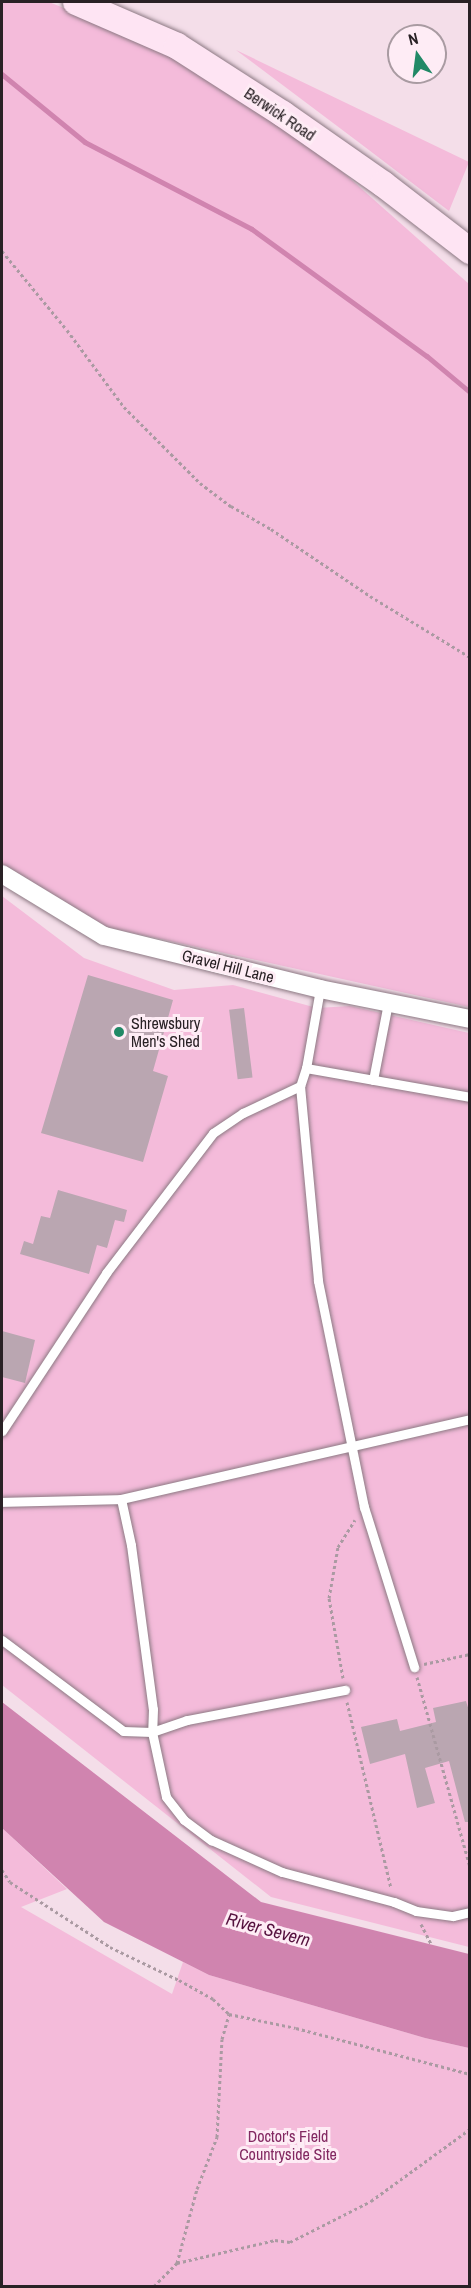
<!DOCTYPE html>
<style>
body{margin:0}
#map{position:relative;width:471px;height:2288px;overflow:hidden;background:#f4dee9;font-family:"Archivo Narrow",sans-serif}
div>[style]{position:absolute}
.green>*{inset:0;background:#f4bbda}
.water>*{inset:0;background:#d084af}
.stream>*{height:4.5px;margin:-2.25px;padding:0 2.25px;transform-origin:2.25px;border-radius:2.25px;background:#d084af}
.building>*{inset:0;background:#baa6b1;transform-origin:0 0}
.path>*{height:3px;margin-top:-1.5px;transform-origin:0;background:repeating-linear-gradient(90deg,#aa9aa2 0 3px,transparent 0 6px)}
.roads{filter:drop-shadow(0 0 2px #8c7983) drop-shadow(0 0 2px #8c7983)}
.lane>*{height:9px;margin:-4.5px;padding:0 4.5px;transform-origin:4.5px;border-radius:4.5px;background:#fff}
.street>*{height:18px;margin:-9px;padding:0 9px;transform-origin:9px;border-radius:9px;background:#fff}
.secondary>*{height:26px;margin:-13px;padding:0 13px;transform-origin:13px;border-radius:13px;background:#fee4f3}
.dots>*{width:16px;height:16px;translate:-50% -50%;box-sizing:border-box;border:3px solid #feecf5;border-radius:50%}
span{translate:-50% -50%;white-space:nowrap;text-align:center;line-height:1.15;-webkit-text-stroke:6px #feecf5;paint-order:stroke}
.street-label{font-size:16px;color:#292125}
.poi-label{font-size:16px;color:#292125}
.left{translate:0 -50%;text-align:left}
.park-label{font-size:16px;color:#832962}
.water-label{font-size:18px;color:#55113e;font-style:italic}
.frame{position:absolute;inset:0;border:3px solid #292125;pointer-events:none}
.north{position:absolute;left:387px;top:24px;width:60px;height:60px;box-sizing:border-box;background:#feecf5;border:2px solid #a99ba2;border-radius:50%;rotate:346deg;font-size:16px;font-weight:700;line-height:24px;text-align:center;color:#292125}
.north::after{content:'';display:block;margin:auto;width:21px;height:27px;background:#218966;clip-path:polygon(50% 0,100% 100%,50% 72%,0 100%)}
</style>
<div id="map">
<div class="green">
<div style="clip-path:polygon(2px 2px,49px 2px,160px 47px,285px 121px,469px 284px,469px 1007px,106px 927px,2px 866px)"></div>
<div style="clip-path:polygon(236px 50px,469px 162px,449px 211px,361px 144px)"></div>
<div style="clip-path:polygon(2px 896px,84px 958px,174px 990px,233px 985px,317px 1008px,350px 1006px,469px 1033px,469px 1947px,271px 1897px,2px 1685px)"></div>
<div style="clip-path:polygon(2px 1828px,67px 1889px,21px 1907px,172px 1994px,183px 1962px,209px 1975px,425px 2038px,469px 2048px,469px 2286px,2px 2286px)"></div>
</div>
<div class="water">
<div style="clip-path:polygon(2px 1702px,261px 1902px,469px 1954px,469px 2048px,425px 2038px,209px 1975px,104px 1922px,2px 1828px)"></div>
</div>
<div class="stream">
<div style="left:2px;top:74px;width:107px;rotate:39.3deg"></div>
<div style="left:85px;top:142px;width:188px;rotate:27.5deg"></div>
<div style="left:252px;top:229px;width:216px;rotate:36deg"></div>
<div style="left:427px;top:356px;width:56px;rotate:39.9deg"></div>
</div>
<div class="building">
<div style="clip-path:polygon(88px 975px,173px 1000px,153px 1071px,168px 1076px,143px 1162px,41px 1133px)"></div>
<div style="left:244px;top:1008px;width:70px;height:15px;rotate:83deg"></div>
<div style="clip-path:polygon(58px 1190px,127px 1210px,124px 1222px,115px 1220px,107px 1248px,97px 1245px,89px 1274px,20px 1254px,24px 1241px,33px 1244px,41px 1216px,50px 1218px)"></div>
<div style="clip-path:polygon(2px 1331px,35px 1340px,25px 1383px,2px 1377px)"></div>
<div style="clip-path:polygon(466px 1701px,470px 1714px,470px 1822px,465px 1822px,449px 1761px,425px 1768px,435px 1803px,417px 1808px,405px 1754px,370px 1764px,361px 1727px,397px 1719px,400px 1731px,436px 1722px,433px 1708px)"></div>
</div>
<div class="path">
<div style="left:2px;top:251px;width:102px;rotate:50.6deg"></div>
<div style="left:67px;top:330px;width:96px;rotate:53.5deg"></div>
<div style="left:124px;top:407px;width:107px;rotate:45deg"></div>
<div style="left:200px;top:483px;width:39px;rotate:37deg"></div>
<div style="left:231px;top:506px;width:46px;rotate:29.9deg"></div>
<div style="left:271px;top:529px;width:120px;rotate:34.1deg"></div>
<div style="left:370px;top:596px;width:117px;rotate:31.4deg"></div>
<div style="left:424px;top:1664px;width:47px;rotate:-12.3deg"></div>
<div style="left:417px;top:1677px;width:197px;rotate:74.4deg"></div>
<div style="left:343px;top:1678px;width:81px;rotate:-99.9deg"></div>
<div style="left:329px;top:1598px;width:52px;rotate:-80deg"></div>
<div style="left:338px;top:1547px;width:32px;rotate:-58deg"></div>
<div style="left:347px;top:1702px;width:191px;rotate:76.7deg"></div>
<div style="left:2px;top:1870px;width:14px;rotate:56deg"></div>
<div style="left:10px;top:1882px;width:119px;rotate:33deg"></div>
<div style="left:110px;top:1947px;width:76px;rotate:25.6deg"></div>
<div style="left:179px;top:1980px;width:39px;rotate:29deg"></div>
<div style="left:213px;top:1999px;width:22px;rotate:43deg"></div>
<div style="left:229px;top:2014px;width:68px;rotate:11.8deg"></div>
<div style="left:296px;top:2028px;width:180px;rotate:14.8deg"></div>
<div style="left:421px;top:1924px;width:22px;rotate:63deg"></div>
<div style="left:177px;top:2263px;width:77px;rotate:-74.9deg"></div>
<div style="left:197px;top:2189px;width:56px;rotate:-69deg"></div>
<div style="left:217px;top:2137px;width:98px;rotate:-87.1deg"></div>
<div style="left:222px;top:2039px;width:26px;rotate:-74deg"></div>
<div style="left:154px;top:2286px;width:33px;rotate:-45deg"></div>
<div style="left:177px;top:2263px;width:101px;rotate:-13.2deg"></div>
<div style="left:275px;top:2240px;width:15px;rotate:8deg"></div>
<div style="left:290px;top:2242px;width:91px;rotate:-26.8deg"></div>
<div style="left:371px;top:2201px;width:122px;rotate:-36deg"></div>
</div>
<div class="roads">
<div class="lane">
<div style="left:320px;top:989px;width:80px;rotate:100deg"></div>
<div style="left:306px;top:1068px;width:19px;rotate:108deg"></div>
<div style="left:300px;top:1086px;width:196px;rotate:84.7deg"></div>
<div style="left:318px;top:1281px;width:231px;rotate:78.5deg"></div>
<div style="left:364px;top:1507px;width:168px;rotate:72.6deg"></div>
<div style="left:306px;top:1068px;width:167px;rotate:10deg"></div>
<div style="left:373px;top:1080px;width:78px;rotate:-79deg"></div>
<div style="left:2px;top:1431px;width:189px;rotate:-56.6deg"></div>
<div style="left:106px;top:1273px;width:176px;rotate:-52.6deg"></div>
<div style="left:213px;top:1133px;width:36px;rotate:-34deg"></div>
<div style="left:243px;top:1113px;width:63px;rotate:-25.3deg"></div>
<div style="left:121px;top:1499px;width:47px;rotate:77.7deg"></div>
<div style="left:131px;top:1545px;width:165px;rotate:82.4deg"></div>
<div style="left:153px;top:1709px;width:23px;rotate:92deg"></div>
<div style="left:152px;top:1732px;width:37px;rotate:-19deg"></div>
<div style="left:187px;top:1720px;width:161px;rotate:-10.8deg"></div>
<div style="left:2px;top:1502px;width:119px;rotate:-1.4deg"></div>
<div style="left:121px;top:1499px;width:358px;rotate:-12.9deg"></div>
<div style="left:2px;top:1640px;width:151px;rotate:36.9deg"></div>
<div style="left:123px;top:1731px;width:29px;rotate:2deg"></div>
<div style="left:152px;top:1732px;width:66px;rotate:77.8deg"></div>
<div style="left:166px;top:1797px;width:29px;rotate:52deg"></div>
<div style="left:184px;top:1820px;width:34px;rotate:37deg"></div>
<div style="left:211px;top:1840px;width:78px;rotate:24.3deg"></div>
<div style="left:282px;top:1872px;width:116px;rotate:15deg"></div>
<div style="left:394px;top:1902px;width:24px;rotate:22deg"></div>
<div style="left:416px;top:1911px;width:37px;rotate:8deg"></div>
<div style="left:453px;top:1916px;width:17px;rotate:-13deg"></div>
</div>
<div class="street">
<div style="left:2px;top:874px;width:119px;rotate:31.3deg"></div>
<div style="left:104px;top:936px;width:222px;rotate:13.8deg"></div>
<div style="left:320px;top:989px;width:153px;rotate:11.3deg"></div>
</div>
<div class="secondary">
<div style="left:76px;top:2px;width:110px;rotate:23.5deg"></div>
<div style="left:177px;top:46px;width:126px;rotate:32.7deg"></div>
<div style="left:283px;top:114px;width:122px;rotate:35deg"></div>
<div style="left:383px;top:184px;width:110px;rotate:37.6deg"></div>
</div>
</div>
<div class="dots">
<div style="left:119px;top:1032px;background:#218966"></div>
</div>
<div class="street-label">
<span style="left:280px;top:114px;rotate:34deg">Berwick Road</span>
<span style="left:228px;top:966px;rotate:14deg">Gravel Hill Lane</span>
</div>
<div class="poi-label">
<span class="left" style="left:131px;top:1032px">Shrewsbury<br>Men's Shed</span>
</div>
<div class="park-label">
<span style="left:288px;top:2145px">Doctor's Field<br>Countryside Site</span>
</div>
<div class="water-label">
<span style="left:268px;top:1930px;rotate:15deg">River Severn</span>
</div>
<div class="frame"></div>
<div class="north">N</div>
</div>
